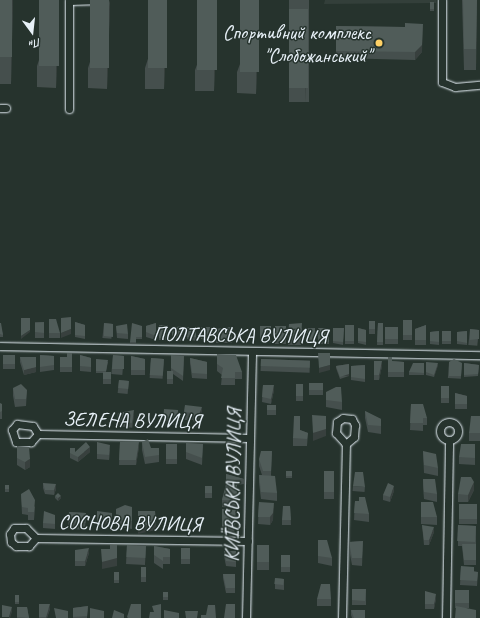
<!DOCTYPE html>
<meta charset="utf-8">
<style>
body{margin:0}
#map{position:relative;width:480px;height:618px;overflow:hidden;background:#26332d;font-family:Caveat,sans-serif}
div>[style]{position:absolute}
.built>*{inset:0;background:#333f3a}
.roads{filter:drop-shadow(0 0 1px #e8f1f8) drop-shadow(0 0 1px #e8f1f8)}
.minor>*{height:7px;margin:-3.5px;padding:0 3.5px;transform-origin:3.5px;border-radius:3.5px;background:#26332d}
.minor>.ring{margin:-3.5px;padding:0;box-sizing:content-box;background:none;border:7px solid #26332d;border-radius:50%}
.wall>*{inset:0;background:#454f4d;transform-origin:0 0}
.shaded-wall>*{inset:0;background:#38403e;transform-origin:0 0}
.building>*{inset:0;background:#505c59;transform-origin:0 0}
.dots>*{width:11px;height:11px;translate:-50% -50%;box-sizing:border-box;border:2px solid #26332d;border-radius:50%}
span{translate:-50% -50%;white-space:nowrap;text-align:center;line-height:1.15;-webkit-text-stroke:3px #26332d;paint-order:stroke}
.poi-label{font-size:20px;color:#e8f1f8}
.right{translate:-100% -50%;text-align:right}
.street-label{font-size:20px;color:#e8f1f8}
.north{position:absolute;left:12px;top:12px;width:40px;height:40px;-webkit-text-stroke:3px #26332d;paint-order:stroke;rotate:165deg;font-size:11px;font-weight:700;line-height:16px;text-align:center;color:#e8f1f8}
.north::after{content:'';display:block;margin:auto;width:14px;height:18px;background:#e8f1f8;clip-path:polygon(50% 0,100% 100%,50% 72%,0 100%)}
</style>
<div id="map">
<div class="built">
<div style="clip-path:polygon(325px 0,436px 0,436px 3px,324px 4px)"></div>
</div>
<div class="roads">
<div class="minor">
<div style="left:442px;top:0;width:82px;rotate:90deg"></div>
<div style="left:442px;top:82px;width:14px;rotate:21deg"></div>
<div style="left:455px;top:87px;width:25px;rotate:-5deg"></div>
<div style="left:0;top:108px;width:6px"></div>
<div style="left:69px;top:109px;width:108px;rotate:-90deg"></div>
<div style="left:69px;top:1px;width:25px;rotate:-2deg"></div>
<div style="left:0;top:346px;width:480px;rotate:1.1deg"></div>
<div style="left:343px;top:418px;width:9px;rotate:6deg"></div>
<div style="left:352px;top:419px;width:7px;rotate:63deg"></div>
<div style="left:355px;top:425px;width:12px;rotate:95deg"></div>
<div style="left:354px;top:437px;width:11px;rotate:139deg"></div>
<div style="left:346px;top:444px;width:15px;rotate:-132deg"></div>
<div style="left:336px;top:433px;width:11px;rotate:-85deg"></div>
<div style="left:337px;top:422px;width:7px;rotate:-34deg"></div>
<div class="ring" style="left:440px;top:422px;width:11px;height:11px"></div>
<div style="left:17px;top:424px;width:16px;rotate:7deg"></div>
<div style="left:33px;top:426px;width:9px;rotate:58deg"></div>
<div style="left:38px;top:434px;width:11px;rotate:131deg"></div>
<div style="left:31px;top:442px;width:15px;rotate:180deg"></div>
<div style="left:16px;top:442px;width:13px;rotate:-108deg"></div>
<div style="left:12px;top:430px;width:8px;rotate:-50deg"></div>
<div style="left:38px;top:434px;width:212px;rotate:1.1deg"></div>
<div style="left:36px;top:538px;width:11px;rotate:131deg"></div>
<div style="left:29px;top:546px;width:13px;rotate:180deg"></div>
<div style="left:16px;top:546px;width:6px;rotate:-141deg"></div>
<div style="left:11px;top:542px;width:8px;rotate:-97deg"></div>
<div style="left:10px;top:534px;width:7px;rotate:-56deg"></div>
<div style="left:14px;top:528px;width:12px"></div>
<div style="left:26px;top:528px;width:14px;rotate:45deg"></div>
<div style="left:36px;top:538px;width:212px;rotate:0.8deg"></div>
<div style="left:246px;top:618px;width:266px;rotate:-88.7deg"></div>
<div style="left:342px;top:618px;width:174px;rotate:-88.7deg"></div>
<div style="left:446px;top:618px;width:178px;rotate:-89deg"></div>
</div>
</div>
<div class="wall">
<div style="clip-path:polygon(0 0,13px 0,11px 84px,0 84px)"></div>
<div style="clip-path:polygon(59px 0,56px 88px,37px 87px,37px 66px)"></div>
<div style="clip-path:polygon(110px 0,107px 89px,88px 88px,88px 68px)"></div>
<div style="clip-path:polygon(167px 0,164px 89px,145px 89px,145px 68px)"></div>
<div style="left:289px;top:0;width:20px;height:102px"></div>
<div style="clip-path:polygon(462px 0,477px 0,476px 70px,464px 70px)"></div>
<div style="left:430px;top:2px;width:4px;height:9px"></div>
<div style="clip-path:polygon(217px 12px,214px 91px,195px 91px,195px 70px)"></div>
<div style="clip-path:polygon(259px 14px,256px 94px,237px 93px,237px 72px)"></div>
<div style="clip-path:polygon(405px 23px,422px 52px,415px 60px,336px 58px,336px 26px,405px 27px)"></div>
<div style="clip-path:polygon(49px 319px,60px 333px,60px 338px,49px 338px)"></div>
<div style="left:403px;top:320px;width:9px;height:20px"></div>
<div style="left:369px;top:321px;width:6px;height:13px"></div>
<div style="left:44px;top:322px;width:16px;height:9px;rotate:90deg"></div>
<div style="clip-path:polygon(75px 322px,85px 325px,85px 339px,75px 337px)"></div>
<div style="clip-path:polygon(0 323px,3px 335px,3px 337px,0 337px)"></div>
<div style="left:104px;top:323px;width:9px;height:15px;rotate:6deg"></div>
<div style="clip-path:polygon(156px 323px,156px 340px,146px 337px,146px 326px)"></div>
<div style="clip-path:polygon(378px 323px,383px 323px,383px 345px,377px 345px)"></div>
<div style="clip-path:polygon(289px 324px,302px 328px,301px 345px,288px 345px)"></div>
<div style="left:159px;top:325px;width:9px;height:15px"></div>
<div style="left:345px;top:325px;width:9px;height:19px"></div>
<div style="clip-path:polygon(426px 325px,426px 345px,415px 345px,415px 329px)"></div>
<div style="clip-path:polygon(116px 326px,128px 334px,128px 339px,117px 338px)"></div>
<div style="clip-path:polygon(142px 326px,142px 339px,136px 339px,136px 344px,130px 344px,130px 342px)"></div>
<div style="clip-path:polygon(182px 326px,182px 341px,172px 339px,172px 328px)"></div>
<div style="left:260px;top:326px;width:11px;height:16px"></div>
<div style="left:275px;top:326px;width:11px;height:18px"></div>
<div style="clip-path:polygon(187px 327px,196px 327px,196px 341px,187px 339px)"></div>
<div style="clip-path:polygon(201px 327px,210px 327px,209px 341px,201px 339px)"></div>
<div style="left:385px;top:327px;width:13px;height:17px"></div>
<div style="left:315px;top:328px;width:15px;height:9px;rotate:90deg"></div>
<div style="left:318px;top:328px;width:11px;height:16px"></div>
<div style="clip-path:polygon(333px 328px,344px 328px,343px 345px,333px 343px)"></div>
<div style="clip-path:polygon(358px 328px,366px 330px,366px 345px,358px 343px)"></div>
<div style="clip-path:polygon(216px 329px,232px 340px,232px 343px,216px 343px)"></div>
<div style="left:470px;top:329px;width:9px;height:16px;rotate:6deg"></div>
<div style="clip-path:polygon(439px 331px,439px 345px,430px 344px,430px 332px)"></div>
<div style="left:442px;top:331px;width:9px;height:13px"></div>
<div style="clip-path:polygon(467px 331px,467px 345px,457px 344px,457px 332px)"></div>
<div style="clip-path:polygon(72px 353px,72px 372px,60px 372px,60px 357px,67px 357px)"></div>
<div style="clip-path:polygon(217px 354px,242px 372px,242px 379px,235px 379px,235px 385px,221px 385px,222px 375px,217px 371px)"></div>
<div style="left:3px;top:355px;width:12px;height:14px"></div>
<div style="clip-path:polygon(40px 355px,54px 356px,54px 370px,40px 372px)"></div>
<div style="clip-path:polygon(80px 355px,91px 358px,91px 372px,80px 371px)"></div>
<div style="left:113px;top:355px;width:11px;height:19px;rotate:5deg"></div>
<div style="clip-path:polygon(171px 355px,184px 356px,183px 381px,173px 374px,173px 384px,167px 384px,167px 371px,171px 371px)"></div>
<div style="clip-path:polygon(131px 356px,145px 359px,145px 375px,131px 375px)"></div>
<div style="clip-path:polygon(20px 357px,36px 357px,36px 372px,24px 375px,20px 362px)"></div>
<div style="clip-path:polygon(388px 357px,392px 361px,404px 362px,404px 377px,388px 377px)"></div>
<div style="left:151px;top:358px;width:13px;height:20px;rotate:4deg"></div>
<div style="clip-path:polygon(190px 358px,207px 362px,207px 379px,192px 378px,190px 363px)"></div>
<div style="clip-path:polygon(96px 359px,108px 362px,106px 372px,111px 372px,111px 384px,103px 384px,103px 373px,96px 373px)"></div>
<div style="left:261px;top:359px;width:49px;height:12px;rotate:2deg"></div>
<div style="clip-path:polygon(374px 361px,382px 366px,379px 380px,374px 380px)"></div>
<div style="clip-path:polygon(426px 362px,438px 365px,434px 377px,426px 375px)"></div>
<div style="left:449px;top:362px;width:13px;height:16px;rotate:4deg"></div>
<div style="clip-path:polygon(424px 363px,424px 375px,409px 375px,409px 372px)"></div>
<div style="clip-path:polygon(464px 363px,479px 365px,478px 376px,464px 377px)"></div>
<div style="clip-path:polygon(349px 364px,349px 376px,340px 379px,336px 368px,336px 366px)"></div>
<div style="clip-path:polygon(365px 365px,365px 382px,351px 380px,351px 366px)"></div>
<div style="left:119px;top:380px;width:10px;height:13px;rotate:6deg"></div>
<div style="left:309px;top:383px;width:14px;height:12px"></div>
<div style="left:296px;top:384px;width:7px;height:17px"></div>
<div style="clip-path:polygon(263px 385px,274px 390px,271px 404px,262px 402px)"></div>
<div style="left:441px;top:386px;width:8px;height:17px"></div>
<div style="clip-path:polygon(13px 388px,27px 390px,26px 406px,15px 407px,13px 396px)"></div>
<div style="clip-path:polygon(326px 392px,342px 402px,342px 410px,326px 407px)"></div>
<div style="clip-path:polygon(455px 393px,467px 396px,467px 409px,455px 409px)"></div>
<div style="clip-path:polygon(0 403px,2px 411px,2px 419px,0 419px)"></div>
<div style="clip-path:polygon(411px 404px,427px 418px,427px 425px,423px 425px,423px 431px,410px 430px)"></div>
<div style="clip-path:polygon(185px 405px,202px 414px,197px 428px,193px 420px,184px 420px)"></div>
<div style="left:267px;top:405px;width:9px;height:10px"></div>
<div style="clip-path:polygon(365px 411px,381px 419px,381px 434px,368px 432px,365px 418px)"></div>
<div style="left:118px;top:413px;width:16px;height:13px;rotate:7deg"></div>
<div style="clip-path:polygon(480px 416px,480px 441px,469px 441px,469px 433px)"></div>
<div style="clip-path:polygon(300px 430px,308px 433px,307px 446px,293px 446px,293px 438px)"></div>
<div style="clip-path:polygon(97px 442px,110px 450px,109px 460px,97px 459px)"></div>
<div style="clip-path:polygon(120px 442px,139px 447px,136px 465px,119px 465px)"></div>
<div style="clip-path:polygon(142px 442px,151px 448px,159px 448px,159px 462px,145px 464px,142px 450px)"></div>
<div style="clip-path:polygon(186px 443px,203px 444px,202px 465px,186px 459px)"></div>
<div style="left:166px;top:444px;width:11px;height:20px"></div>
<div style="clip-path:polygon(475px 444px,475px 465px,459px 464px,459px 457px)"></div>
<div style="clip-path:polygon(17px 446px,30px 467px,25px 470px,17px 465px)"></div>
<div style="clip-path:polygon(70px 448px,75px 452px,90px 452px,78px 462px,70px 458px)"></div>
<div style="clip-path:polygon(272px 451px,271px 475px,277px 493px,277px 501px,261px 499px,259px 483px,259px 475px,262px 475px,259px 466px,259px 459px)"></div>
<div style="clip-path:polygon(423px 451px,438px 468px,438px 476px,424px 473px)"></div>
<div style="left:286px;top:471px;width:6px;height:7px"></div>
<div style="left:324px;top:471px;width:10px;height:28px"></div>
<div style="clip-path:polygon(226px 474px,244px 479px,244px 484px,237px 485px,237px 508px,222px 507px,222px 500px,226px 486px)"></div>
<div style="clip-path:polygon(423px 479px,437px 494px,437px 502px,424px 499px,423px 487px)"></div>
<div style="clip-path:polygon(43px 483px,56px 489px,54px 495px,45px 494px,43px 488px)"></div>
<div style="left:5px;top:485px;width:4px;height:7px"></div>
<div style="left:205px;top:486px;width:7px;height:12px"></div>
<div style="left:353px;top:486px;width:12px;height:5px;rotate:5deg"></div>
<div style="clip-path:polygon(474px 490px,468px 502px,458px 502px,458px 494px)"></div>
<div style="clip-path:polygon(394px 491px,390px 502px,383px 500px,383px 495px)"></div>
<div style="clip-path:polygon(21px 494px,35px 507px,34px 520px,28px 520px,28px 515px,22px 514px)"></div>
<div style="clip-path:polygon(55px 496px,61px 498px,58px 501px,55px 498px)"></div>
<div style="clip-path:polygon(355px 501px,359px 501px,369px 514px,369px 522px,354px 520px)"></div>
<div style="clip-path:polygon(259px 502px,273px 520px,270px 525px,258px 524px)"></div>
<div style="clip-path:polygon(421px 502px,437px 517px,437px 525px,421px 524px)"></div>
<div style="left:459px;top:504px;width:18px;height:20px"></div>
<div style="clip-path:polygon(290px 506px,291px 525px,282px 525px,282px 520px)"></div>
<div style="clip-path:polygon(132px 507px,132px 529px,116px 527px,116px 509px)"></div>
<div style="clip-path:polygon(222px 509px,236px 517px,234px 534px,222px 533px)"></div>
<div style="left:69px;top:512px;width:17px;height:17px;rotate:3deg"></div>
<div style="clip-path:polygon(55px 515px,55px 529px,43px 528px,43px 523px)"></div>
<div style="clip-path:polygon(422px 525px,434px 532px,429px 545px,424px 545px)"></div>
<div style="clip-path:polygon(458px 525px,476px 526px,476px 565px,464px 565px,462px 546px,458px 546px)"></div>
<div style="clip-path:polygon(318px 540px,332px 558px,332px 566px,318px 563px)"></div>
<div style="clip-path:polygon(363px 541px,362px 566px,352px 565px,349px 549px,349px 542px)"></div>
<div style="left:127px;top:545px;width:19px;height:19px;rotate:3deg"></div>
<div style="left:257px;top:545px;width:12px;height:25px"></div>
<div style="clip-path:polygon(154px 546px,170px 549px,170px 564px,163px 564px,163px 569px,154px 563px)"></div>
<div style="left:181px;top:548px;width:9px;height:16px"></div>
<div style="clip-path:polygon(75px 550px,89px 553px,85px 566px,75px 566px)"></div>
<div style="clip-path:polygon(224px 551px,236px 551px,236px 567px,226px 566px,224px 556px)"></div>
<div style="left:281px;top:555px;width:9px;height:17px"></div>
<div style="clip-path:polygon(461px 566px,474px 571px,478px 572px,477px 586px,460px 585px)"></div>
<div style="left:141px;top:567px;width:5px;height:15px"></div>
<div style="left:114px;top:572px;width:5px;height:11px"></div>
<div style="clip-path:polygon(223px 574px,235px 574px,235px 593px,226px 593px,223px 578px)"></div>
<div style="clip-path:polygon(275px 578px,284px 579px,284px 590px,275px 589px)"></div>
<div style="left:352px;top:589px;width:14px;height:16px"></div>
<div style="left:455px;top:590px;width:14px;height:18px"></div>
<div style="clip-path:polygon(425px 591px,436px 599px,434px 609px,425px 609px)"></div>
<div style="left:163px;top:592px;width:5px;height:8px"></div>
<div style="left:15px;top:595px;width:4px;height:9px"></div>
<div style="left:317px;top:599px;width:14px;height:7px"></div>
<div style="clip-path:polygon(39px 604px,50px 609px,47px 618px,39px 618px)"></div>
<div style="clip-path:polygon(88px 606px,87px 618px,73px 618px,73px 608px)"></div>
<div style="clip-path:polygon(17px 607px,27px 607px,29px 618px,17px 618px)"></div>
<div style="clip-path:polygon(351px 610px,365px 618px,352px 618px,351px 615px)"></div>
</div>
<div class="shaded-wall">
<div style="clip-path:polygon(12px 0,13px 0,11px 84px,11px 57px)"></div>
<div style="clip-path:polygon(59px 0,59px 8px,56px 88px,56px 67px)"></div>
<div style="clip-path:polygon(109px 0,110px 10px,107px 89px,107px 69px)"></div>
<div style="clip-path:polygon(167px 0,167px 10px,164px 89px,164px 69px)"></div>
<div style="clip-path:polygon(217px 0,217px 12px,214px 91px,214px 71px)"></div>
<div style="clip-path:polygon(259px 0,259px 14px,256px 94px,256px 73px)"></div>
<div style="clip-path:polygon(477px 0,476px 70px,476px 49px)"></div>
<div style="clip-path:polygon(308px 9px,308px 24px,305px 103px,305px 89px)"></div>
<div style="clip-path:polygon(423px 24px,422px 52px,415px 60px,415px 52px)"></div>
<div style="clip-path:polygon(71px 329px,71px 334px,61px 338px,61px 333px)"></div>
<div style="clip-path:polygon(30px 330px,30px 332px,21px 339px,21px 336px)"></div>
<div style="clip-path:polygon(382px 361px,382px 366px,379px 380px,379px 375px)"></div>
<div style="clip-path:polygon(438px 363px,438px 365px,434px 377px,434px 375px)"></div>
<div style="clip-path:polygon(330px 365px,330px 370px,319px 373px,319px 368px)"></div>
<div style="clip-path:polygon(36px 367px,36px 372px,24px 375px,24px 370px)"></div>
<div style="left:349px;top:374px;width:2px;height:9px;rotate:90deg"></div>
<div style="clip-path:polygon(274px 385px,274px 390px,271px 404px,271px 399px)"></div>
<div style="clip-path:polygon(202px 407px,202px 414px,197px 428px,197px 421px)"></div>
<div style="clip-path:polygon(134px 410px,134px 415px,132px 428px,132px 423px)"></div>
<div style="clip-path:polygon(178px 410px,178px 424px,163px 427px,163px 422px)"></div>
<div style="clip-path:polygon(326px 423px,326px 436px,313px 441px,313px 433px)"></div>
<div style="clip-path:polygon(139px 442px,139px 447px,136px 465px,136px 460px)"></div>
<div style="clip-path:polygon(110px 445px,110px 450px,109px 460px,109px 455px)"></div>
<div style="clip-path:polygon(90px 447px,90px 452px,78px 462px,78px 457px)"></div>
<div style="clip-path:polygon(30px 459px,30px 467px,25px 470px,25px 462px)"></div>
<div style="clip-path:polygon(474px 482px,474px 490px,468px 502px,468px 495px)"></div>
<div style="clip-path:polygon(56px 484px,56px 489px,54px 495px,54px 490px)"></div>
<div style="clip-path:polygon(394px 486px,394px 491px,390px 502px,390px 497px)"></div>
<div style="clip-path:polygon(61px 496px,61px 498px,58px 501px,58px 498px)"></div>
<div style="clip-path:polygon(274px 503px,273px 520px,270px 525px,270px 517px)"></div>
<div style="clip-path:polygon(236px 510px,236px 517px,234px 534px,234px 526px)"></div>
<div style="clip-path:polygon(112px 513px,112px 525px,97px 529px,97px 524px)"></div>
<div style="clip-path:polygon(156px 523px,156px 530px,138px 534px,138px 527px)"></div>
<div style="clip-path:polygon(434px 527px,434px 532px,429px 545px,429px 540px)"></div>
<div style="clip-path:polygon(89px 548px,89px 553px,85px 566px,85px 561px)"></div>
<div style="clip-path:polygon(117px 553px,117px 566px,102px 569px,102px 562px)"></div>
<div style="clip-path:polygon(436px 594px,436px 599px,434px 609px,434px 604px)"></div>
<div style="clip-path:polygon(50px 604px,50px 609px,47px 618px,46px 618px)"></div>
<div style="clip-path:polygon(12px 607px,12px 612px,10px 618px,9px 618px)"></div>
</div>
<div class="building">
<div style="left:0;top:0;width:12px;height:57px"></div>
<div style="left:39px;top:0;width:20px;height:66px"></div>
<div style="left:90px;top:0;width:19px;height:68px"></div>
<div style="left:148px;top:0;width:19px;height:68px"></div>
<div style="left:197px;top:0;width:20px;height:70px"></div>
<div style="left:240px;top:0;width:19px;height:72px"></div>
<div style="clip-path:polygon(463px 0,477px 0,476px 49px,464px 49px)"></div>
<div style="left:430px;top:2px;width:4px;height:7px"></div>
<div style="left:289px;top:9px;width:19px;height:79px"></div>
<div style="clip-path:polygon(405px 23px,423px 24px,422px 45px,415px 52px,336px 51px,336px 26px,405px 27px)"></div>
<div style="clip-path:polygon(71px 317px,71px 329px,61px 333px,61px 318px)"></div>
<div style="clip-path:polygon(21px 318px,30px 318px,30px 330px,21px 336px)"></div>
<div style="clip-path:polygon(49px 319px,56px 319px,60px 333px,49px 333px)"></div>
<div style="left:403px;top:320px;width:9px;height:15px"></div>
<div style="left:369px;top:321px;width:6px;height:8px"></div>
<div style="clip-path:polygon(44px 322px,44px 333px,35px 332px,35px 323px)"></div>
<div style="clip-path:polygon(75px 322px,85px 325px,85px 336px,75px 335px)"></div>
<div style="clip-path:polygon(0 323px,1px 323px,3px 335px,0 334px)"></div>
<div style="clip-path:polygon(104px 323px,113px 324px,113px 337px,104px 336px)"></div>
<div style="clip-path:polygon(132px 323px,142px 326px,142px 337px,136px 337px,136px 342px,130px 342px)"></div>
<div style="clip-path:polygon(156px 323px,156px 336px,146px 332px,146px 326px)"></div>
<div style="clip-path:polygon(302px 323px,301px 340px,288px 340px,289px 324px)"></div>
<div style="clip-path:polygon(378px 323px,383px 323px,383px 342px,377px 342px)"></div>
<div style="clip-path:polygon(127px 324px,128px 334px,117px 333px,116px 326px)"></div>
<div style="left:159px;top:325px;width:9px;height:13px"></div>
<div style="left:345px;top:325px;width:9px;height:16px"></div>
<div style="clip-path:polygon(426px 325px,426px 340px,415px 340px,415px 329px)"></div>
<div style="clip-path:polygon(182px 326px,182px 338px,172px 337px,172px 328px)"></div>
<div style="left:260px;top:326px;width:11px;height:13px"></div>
<div style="left:275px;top:326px;width:11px;height:15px"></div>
<div style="left:187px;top:327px;width:9px;height:10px"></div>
<div style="clip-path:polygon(201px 327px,210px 327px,209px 339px,201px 337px)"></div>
<div style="clip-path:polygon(230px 327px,232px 340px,216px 340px,216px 329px)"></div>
<div style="left:385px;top:327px;width:13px;height:12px"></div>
<div style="clip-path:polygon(315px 328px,315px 340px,306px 339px,306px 329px)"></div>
<div style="left:318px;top:328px;width:11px;height:14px"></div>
<div style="clip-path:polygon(333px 328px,344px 328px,343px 342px,333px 341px)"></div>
<div style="clip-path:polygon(358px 328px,366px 330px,366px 342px,358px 341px)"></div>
<div style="clip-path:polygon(470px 329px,479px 330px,479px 339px,470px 340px)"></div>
<div style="clip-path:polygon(439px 331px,439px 342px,430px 341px,430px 332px)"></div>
<div style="left:442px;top:331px;width:9px;height:10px"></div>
<div style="clip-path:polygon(467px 331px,467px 343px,457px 341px,457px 332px)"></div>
<div style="clip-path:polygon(67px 353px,72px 353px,72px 367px,60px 367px,60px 357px,67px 357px)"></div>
<div style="clip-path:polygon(318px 353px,330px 353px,330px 365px,319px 368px)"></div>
<div style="clip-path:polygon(217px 354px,236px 355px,242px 372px,235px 372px,235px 378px,221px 378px,223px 368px,217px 364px)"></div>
<div style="left:3px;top:355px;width:12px;height:9px"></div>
<div style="clip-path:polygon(40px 355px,54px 356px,54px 365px,40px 367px)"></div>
<div style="clip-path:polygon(80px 355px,91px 358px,91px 367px,80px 366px)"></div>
<div style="clip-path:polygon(113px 355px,124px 356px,124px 369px,112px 369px)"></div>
<div style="clip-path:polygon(171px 355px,184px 356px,183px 376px,171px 368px)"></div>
<div style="clip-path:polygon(131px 356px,145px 359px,145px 370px,131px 370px)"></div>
<div style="clip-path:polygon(20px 357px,36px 357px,36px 367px,24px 370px)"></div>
<div style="clip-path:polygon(388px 357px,392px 357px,392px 361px,404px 362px,404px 372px,388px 372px)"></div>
<div style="left:151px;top:358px;width:13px;height:17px;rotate:4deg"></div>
<div style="clip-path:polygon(190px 358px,207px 362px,207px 374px,192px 373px)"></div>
<div style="clip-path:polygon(96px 359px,108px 360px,106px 371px,96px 371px)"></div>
<div style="left:261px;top:359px;width:49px;height:7px;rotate:2deg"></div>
<div style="clip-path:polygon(454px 359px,462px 363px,461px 376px,449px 376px,449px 362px)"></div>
<div style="clip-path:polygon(374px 361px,382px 361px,379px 375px,374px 375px)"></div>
<div style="clip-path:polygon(426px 362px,438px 363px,434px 375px,426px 372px)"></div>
<div style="clip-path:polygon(413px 363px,424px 363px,424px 373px,409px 372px)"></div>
<div style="clip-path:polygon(464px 363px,479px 365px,478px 374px,464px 375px)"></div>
<div style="clip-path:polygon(349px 364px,349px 374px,340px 377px,336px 366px)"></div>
<div style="clip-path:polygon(365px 365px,365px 379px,351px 377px,351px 366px)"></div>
<div style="left:167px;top:371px;width:6px;height:8px"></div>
<div style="left:103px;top:372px;width:8px;height:7px"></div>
<div style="left:119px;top:380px;width:10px;height:8px;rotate:6deg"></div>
<div style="left:309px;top:383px;width:14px;height:7px"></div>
<div style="clip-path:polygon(21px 384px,27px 390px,26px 399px,15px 399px,13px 388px)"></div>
<div style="left:296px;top:384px;width:7px;height:12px"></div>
<div style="clip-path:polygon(263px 385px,274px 385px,271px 399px,262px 397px)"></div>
<div style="left:441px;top:386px;width:8px;height:12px"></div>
<div style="clip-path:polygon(336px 387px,341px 387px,342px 402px,326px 400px,326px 392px)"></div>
<div style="clip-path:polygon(455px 393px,467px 396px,467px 404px,455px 404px)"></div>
<div style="clip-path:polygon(0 403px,2px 404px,2px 411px,0 412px)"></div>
<div style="clip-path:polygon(411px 404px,423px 404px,427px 418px,423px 418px,423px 423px,410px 423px)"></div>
<div style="clip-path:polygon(185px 405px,202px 407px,197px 421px,193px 413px,184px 412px)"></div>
<div style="left:267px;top:405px;width:9px;height:5px"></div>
<div style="clip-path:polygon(164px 409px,178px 410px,178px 419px,163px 422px)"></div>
<div style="clip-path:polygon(134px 410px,132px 423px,117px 421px,118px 413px)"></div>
<div style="clip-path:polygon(365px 411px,381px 419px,381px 426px,368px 425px)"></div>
<div style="clip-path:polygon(312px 415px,326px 416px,326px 429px,313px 433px)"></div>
<div style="clip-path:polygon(294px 416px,300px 416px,300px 430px,308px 433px,307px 439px,293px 438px)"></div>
<div style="clip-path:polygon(471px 416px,480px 416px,480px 433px,469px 433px)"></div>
<div style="clip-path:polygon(148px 439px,151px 448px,159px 448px,159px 455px,145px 457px,142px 442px)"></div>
<div style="clip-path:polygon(86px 442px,90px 447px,78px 457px,70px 453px,70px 448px,75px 448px,75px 452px)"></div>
<div style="clip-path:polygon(97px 442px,110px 445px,109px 455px,97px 454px)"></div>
<div style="clip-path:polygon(120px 442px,139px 442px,136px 460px,119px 460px)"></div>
<div style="clip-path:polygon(186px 443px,203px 444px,202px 458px,186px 452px)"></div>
<div style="left:166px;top:444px;width:11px;height:15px"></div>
<div style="clip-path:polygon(461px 444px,475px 444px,475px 458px,459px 457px)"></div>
<div style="clip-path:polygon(17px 446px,29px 447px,30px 459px,25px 462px,17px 458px)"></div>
<div style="clip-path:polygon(261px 451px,272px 451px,271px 471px,263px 471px,259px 459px)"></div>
<div style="clip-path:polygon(423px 451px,436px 454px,438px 468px,424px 465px)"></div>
<div style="left:286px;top:471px;width:6px;height:5px"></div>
<div style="left:324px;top:471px;width:10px;height:21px"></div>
<div style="clip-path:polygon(355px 472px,363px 472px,365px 487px,353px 486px)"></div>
<div style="clip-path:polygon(226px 474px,244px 479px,226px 481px)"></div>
<div style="clip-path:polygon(259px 475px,275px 476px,277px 493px,261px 492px)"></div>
<div style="clip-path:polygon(461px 477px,471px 477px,474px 482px,468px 495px,458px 494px)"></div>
<div style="clip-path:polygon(423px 479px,435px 479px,437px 494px,424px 492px)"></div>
<div style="clip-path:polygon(43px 483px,56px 484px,54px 490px,45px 490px)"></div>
<div style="clip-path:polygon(388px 483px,394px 486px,390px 497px,383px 495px)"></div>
<div style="clip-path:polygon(226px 484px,237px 485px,237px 500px,222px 500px)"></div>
<div style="left:5px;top:485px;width:4px;height:4px"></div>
<div style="left:205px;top:486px;width:7px;height:7px"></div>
<div style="clip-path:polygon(29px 489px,35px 500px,34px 512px,28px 512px,28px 508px,22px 507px,21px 494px)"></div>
<div style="clip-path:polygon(58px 493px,61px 496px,58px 498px,55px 496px)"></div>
<div style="clip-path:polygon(359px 497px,365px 497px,369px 514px,354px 513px,355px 501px,359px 501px)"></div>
<div style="clip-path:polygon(259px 502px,274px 503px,273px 513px,270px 517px,258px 517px)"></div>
<div style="clip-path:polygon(421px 502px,433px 502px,437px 517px,421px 517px)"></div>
<div style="left:459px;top:504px;width:18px;height:15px"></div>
<div style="clip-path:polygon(125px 505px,132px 507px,132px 521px,116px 519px,116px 509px)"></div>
<div style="clip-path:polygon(283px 506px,290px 506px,291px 520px,282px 520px)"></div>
<div style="clip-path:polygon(222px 509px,236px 510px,234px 526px,222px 526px)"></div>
<div style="clip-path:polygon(44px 511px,55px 515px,55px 524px,43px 523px)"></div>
<div style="clip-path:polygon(97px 511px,112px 513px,112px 520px,97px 524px)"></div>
<div style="clip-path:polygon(138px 511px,155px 511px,156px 523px,138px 527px)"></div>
<div style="left:69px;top:512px;width:17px;height:10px;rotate:3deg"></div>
<div style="clip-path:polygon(422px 525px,434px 527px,429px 540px,424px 540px)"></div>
<div style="left:458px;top:525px;width:18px;height:16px;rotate:3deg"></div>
<div style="clip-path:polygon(318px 540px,327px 540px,332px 558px,318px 556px)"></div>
<div style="clip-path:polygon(363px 541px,362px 558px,352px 558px,349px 542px)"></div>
<div style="clip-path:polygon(462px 544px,476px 544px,476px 560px,464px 560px)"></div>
<div style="clip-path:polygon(110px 545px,117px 545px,117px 558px,102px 562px,101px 549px,110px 549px)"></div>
<div style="left:127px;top:545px;width:19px;height:12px;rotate:3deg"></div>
<div style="left:257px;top:545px;width:12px;height:17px"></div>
<div style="clip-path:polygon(154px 546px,170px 549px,170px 557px,163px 557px,163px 561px,154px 555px)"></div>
<div style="clip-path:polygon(89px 548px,85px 561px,75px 561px,75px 550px)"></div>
<div style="left:181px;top:548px;width:9px;height:11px"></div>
<div style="clip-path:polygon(224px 551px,236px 551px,236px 562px,226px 561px)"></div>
<div style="left:281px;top:555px;width:9px;height:12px"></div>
<div style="clip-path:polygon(461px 566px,474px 567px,474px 572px,478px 572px,477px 581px,460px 580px)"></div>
<div style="left:141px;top:567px;width:5px;height:10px"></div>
<div style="left:114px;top:572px;width:5px;height:8px"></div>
<div style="clip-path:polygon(223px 574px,235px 574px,235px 588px,226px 588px)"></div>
<div style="left:275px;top:578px;width:9px;height:6px;rotate:6deg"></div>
<div style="clip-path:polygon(321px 584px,330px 584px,331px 599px,317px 599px)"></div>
<div style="clip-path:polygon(352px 589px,366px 589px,365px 601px,352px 600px)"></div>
<div style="left:455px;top:590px;width:14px;height:13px"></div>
<div style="clip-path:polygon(425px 591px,436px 594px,434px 604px,425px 604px)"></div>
<div style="left:163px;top:592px;width:5px;height:5px"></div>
<div style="left:15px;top:595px;width:4px;height:7px"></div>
<div style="clip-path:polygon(39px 604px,50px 604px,46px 617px,39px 617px)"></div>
<div style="clip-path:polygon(131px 604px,141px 604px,141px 618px,128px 618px,127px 617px)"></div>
<div style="clip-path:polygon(161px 604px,161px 618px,149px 618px,150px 612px,154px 612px,152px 606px)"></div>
<div style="clip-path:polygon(226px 604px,235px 604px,235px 618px,224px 618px)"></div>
<div style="clip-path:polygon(2px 605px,12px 607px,9px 617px,2px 617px)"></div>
<div style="clip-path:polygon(208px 605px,215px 605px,216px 618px,201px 618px,201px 615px,206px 615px)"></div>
<div style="clip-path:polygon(88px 606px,87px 616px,73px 617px,73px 608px)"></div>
<div style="clip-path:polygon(456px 606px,476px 610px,476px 618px,455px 618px)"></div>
<div style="clip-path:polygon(17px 607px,27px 607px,29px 618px,17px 617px)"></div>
<div style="clip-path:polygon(54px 608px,68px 611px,68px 618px,56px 618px)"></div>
<div style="clip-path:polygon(90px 608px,104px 611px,104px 618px,90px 618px)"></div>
<div style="clip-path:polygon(114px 610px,124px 614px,124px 618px,112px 618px)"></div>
<div style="clip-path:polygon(164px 610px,179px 613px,179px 618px,164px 618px)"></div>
<div style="clip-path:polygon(351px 610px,365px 610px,365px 618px,354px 618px)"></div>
<div style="clip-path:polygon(185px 611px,198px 611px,197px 618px,186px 618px)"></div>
</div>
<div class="dots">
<div style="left:379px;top:43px;background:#ffd166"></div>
</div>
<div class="poi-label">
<span class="right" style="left:371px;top:44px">Спортивний комплекс<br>"Слобожанський"</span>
</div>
<div class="street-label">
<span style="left:240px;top:335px;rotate:1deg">ПОЛТАВСЬКА ВУЛИЦЯ</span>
<span style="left:132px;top:420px;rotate:1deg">ЗЕЛЕНА ВУЛИЦЯ</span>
<span style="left:233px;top:485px;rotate:-89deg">КИЇВСЬКА ВУЛИЦЯ</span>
<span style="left:130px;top:523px;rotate:1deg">СОСНОВА ВУЛИЦЯ</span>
</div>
<div class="north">Пн</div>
</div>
